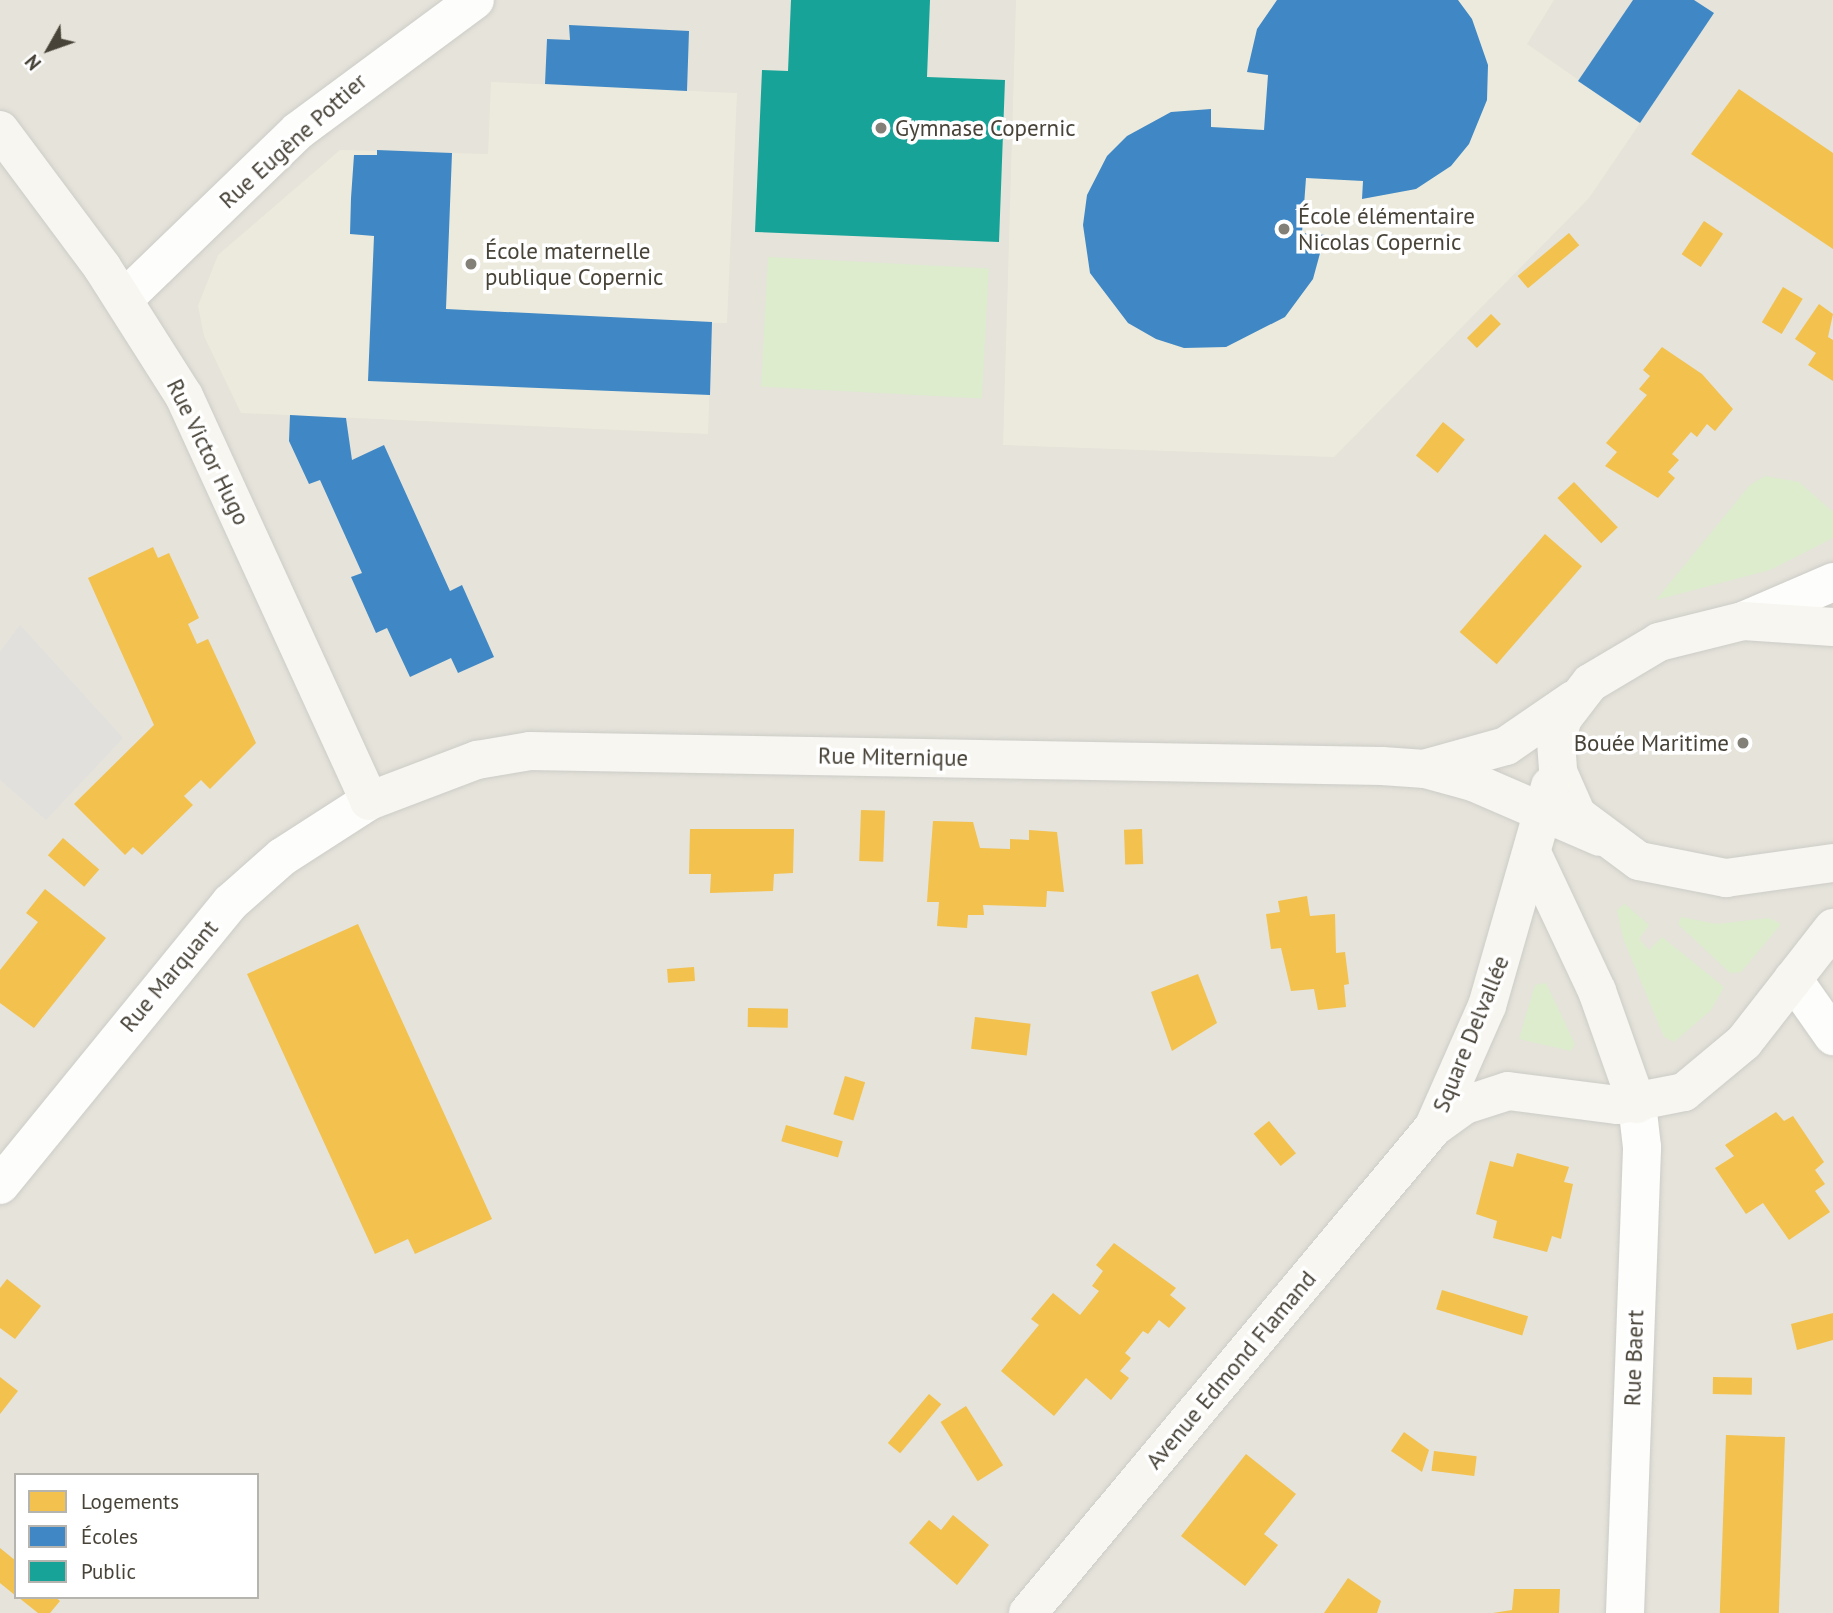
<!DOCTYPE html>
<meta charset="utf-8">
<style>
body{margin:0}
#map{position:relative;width:1833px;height:1613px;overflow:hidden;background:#f1f1ec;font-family:"PT Sans",sans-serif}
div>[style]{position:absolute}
.residential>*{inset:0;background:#e5e3da}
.education>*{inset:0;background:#eceadc}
.green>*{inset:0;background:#dceccd;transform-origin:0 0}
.parking>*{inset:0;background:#e1e0dc}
.homes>*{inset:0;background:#f2c14e;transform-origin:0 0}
.schools>*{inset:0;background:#3f88c5}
.public>*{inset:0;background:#17a398}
.roads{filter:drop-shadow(0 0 2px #cdccc7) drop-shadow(0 0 2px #cdccc7)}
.street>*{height:38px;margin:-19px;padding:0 19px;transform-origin:19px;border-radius:19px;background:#fdfdfc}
.secondary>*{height:38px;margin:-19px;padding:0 19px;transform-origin:19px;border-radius:19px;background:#f7f6f0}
.dots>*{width:19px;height:19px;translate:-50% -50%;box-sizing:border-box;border:4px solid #fff;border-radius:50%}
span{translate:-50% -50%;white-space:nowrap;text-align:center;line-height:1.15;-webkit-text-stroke:7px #fff;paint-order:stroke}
.poi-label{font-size:23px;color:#484338}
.left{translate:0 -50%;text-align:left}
.right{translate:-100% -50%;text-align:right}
.street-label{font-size:23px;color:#484338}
.legend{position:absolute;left:14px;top:1473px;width:245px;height:126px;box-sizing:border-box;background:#fff;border:2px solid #b6b4af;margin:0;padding:9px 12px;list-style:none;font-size:21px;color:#484338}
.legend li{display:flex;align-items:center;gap:14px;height:35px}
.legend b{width:35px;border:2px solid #b6b4af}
.north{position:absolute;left:14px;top:14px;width:70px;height:70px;-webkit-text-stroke:5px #fff;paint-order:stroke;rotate:230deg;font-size:19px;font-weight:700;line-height:28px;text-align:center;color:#484338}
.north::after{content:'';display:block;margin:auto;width:24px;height:32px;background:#484338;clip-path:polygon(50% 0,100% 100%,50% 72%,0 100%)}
</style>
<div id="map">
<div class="residential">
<div style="clip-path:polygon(evenodd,0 0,1833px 0,1833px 1613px,0 1613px,0 0,16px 1475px,257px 1475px,257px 1597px,16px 1597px,16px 1475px)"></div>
</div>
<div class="education">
<div style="clip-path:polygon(1016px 0,1554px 0,1527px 44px,1640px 123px,1589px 198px,1334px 457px,1003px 445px)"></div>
<div style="clip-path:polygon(491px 82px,737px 93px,727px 323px,712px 323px,708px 434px,241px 413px,204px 336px,198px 306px,218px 255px,340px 150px,488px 154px)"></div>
</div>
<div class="green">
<div style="left:768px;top:257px;width:221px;height:130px;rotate:3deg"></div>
<div style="clip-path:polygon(1765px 476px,1799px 482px,1833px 512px,1833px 538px,1770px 570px,1656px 600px,1750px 485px)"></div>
<div style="clip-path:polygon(1625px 904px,1649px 925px,1639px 939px,1649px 950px,1662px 937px,1724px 987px,1711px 1010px,1674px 1042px,1664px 1037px,1623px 938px,1617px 910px)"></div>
<div style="clip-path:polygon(1681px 917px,1717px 924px,1769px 918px,1781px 924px,1741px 972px,1730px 973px,1678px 924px)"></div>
<div style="clip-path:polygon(1546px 983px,1575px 1044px,1571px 1051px,1519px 1039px,1535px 985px)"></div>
</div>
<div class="parking">
<div style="clip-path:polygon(20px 625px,123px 738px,46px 820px,0 780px,0 652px)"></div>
</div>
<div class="homes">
<div style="clip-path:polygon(1739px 89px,1833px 153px,1833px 249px,1691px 154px)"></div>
<div style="left:1704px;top:221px;width:23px;height:40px;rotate:34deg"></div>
<div style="left:1569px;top:233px;width:16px;height:67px;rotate:50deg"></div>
<div style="left:1783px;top:287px;width:23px;height:41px;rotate:31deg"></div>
<div style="clip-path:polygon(1819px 304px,1833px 314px,1828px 337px,1833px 340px,1833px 381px,1808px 365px,1816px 353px,1795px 339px)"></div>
<div style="left:1491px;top:314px;width:14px;height:34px;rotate:45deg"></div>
<div style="clip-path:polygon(1662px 347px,1702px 374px,1733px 409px,1715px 431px,1707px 424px,1697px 437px,1691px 432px,1672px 454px,1679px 460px,1668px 472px,1675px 478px,1658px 498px,1605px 466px,1617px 452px,1606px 443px,1647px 395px,1639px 389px,1650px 376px,1643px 370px)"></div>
<div style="left:1443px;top:422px;width:28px;height:43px;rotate:39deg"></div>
<div style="left:1574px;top:482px;width:63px;height:23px;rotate:46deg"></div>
<div style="left:1545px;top:534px;width:49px;height:130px;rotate:41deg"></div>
<div style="clip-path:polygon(153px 547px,158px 558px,169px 553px,199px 618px,188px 624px,197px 644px,208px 639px,256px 743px,210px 789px,201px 780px,184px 796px,193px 805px,142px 855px,133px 847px,125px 855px,74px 804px,154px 725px,88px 578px)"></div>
<div style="left:861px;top:810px;width:24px;height:51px;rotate:2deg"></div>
<div style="clip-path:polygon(933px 821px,973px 822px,980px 848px,1010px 849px,1010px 839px,1029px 840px,1029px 830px,1057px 832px,1064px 892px,1047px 891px,1046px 907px,983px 905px,984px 915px,968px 915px,967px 928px,937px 926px,939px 902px,927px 902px)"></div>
<div style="clip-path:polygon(690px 829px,794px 829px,793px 873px,774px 874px,773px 891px,710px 893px,711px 874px,689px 874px)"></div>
<div style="left:1142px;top:829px;width:35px;height:18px;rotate:88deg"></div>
<div style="left:63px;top:838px;width:48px;height:23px;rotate:41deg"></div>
<div style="clip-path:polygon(45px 889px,106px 938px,34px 1028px,0 1003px,0 970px,38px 922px,26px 913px)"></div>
<div style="clip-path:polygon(1307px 896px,1310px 916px,1335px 914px,1336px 953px,1345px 952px,1349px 984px,1344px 985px,1346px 1007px,1318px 1010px,1314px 989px,1291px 991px,1281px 948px,1271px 949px,1266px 914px,1280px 912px,1278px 901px)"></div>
<div style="clip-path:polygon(358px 924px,492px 1219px,415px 1254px,408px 1239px,375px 1254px,247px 974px)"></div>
<div style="left:694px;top:967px;width:14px;height:27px;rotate:86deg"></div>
<div style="clip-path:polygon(1198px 974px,1217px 1023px,1172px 1051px,1151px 992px)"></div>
<div style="left:748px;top:1008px;width:40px;height:19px;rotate:1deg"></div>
<div style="left:975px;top:1017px;width:56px;height:32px;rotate:7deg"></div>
<div style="left:845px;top:1076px;width:21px;height:40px;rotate:17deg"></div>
<div style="clip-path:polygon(1776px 1112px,1784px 1121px,1793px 1116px,1824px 1162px,1815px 1170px,1825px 1184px,1815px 1191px,1830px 1212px,1789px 1240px,1763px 1203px,1746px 1214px,1715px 1168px,1734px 1156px,1725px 1145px)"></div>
<div style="left:1269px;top:1121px;width:42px;height:20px;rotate:50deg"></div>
<div style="left:786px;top:1125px;width:59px;height:17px;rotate:16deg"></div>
<div style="clip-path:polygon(1517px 1153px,1569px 1167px,1564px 1182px,1573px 1184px,1561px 1239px,1552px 1236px,1547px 1252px,1493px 1238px,1497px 1221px,1476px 1214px,1490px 1161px,1513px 1167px)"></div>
<div style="clip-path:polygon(1114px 1243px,1176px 1288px,1170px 1295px,1186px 1308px,1169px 1328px,1159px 1320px,1148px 1334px,1143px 1331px,1125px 1353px,1131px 1358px,1120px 1371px,1129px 1378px,1111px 1400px,1086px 1378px,1054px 1416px,1001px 1371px,1039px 1325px,1031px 1319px,1053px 1293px,1080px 1315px,1099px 1291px,1092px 1286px,1103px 1271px,1096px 1265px)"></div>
<div style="clip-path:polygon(7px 1279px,41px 1306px,15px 1339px,0 1328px,0 1288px)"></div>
<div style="left:1442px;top:1290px;width:90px;height:20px;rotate:17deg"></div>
<div style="clip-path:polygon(1833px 1313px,1833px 1340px,1797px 1350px,1791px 1324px)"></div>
<div style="clip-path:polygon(0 1377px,18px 1391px,0 1414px)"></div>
<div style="left:1713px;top:1377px;width:39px;height:17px;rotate:1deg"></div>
<div style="left:929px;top:1394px;width:16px;height:64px;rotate:40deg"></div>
<div style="left:966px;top:1406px;width:70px;height:30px;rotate:58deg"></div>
<div style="clip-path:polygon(1404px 1432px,1429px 1450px,1422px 1472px,1391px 1451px)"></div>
<div style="left:1726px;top:1435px;width:59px;height:178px;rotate:2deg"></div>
<div style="left:1434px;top:1451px;width:43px;height:20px;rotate:7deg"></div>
<div style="clip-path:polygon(1246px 1454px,1296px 1494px,1264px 1534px,1278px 1545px,1245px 1586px,1181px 1536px)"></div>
<div style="clip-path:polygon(953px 1515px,989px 1545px,957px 1585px,909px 1543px,929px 1520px,941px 1530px)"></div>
<div style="clip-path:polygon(0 1548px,16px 1561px,16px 1596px,0 1583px)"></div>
<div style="clip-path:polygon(1348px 1578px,1381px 1601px,1377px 1613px,1324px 1613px)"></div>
<div style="clip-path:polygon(1514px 1589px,1560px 1589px,1559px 1613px,1493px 1613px,1512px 1610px)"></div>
<div style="clip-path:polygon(18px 1597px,55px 1597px,60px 1601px,50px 1613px,38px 1613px)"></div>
</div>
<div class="schools">
<div style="clip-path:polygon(1277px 0,1458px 0,1472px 19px,1488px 65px,1487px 100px,1469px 144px,1451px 166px,1416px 189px,1362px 199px,1363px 181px,1306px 178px,1302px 233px,1325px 235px,1313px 279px,1285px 317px,1226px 347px,1184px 348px,1156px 339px,1128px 323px,1090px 273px,1083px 225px,1087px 195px,1107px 156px,1127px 136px,1171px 112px,1211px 109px,1211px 127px,1264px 130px,1268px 75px,1247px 72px,1257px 29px)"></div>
<div style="clip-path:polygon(1633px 0,1694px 0,1714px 13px,1640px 123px,1578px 81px)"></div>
<div style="clip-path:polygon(569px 25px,689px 31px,687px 91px,545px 84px,547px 39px,570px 40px)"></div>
<div style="clip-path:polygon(377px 150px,452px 153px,446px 309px,712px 322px,710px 395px,368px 381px,374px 236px,350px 234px,351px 198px,354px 155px,377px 155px)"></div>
<div style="clip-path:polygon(290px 415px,346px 418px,352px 460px,384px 445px,450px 591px,462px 585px,494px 657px,458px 673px,451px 658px,410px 677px,387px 628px,376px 633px,351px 577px,362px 573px,320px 480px,309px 484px,289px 441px)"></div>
</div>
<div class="public">
<div style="clip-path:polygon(791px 0,930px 0,927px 77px,1005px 80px,999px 242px,755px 232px,762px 70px,788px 71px)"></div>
</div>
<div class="roads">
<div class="street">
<div style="left:124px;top:299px;width:242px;rotate:-44deg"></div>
<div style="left:298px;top:131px;width:220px;rotate:-36.5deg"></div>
<div style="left:1743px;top:621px;width:98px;rotate:-23.4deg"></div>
<div style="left:1793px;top:979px;width:70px;rotate:54.9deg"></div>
<div style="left:0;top:1185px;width:364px;rotate:-50.8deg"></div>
<div style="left:230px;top:903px;width:69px;rotate:-41.5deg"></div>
<div style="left:282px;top:857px;width:103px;rotate:-32.8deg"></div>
<div style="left:1625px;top:1613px;width:466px;rotate:-87.9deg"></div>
<div style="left:1642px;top:1147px;width:43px;rotate:-96.6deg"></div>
</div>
<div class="secondary">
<div style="left:0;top:130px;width:171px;rotate:53.3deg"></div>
<div style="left:102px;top:267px;width:153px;rotate:57.6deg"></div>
<div style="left:184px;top:396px;width:445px;rotate:65.4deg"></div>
<div style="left:369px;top:801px;width:116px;rotate:-20.8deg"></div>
<div style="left:477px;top:760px;width:54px;rotate:-9.6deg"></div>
<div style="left:530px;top:751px;width:852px;rotate:1.01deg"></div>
<div style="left:1382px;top:766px;width:43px;rotate:4deg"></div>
<div style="left:1425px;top:769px;width:50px;rotate:15.2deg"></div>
<div style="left:1473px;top:782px;width:138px;rotate:23.4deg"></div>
<div style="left:1833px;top:627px;width:90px;rotate:-176.2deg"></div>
<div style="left:1743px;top:621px;width:87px;rotate:166deg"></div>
<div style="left:1659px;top:642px;width:80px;rotate:149.3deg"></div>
<div style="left:1590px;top:683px;width:44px;rotate:127.6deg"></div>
<div style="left:1563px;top:718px;width:24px;rotate:107deg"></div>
<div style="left:1556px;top:741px;width:31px;rotate:86deg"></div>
<div style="left:1558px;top:772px;width:47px;rotate:66.2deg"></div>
<div style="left:1577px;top:815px;width:77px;rotate:36.6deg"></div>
<div style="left:1639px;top:861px;width:89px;rotate:11.1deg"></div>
<div style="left:1726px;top:878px;width:108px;rotate:-8deg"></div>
<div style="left:1427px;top:768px;width:82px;rotate:-15.6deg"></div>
<div style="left:1506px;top:746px;width:81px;rotate:-34.5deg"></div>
<div style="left:1533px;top:855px;width:150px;rotate:64.8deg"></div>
<div style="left:1597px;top:991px;width:120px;rotate:70.5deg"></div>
<div style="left:1434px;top:1126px;width:131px;rotate:-66.2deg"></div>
<div style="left:1487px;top:1006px;width:229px;rotate:-74deg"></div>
<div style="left:1028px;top:1613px;width:632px;rotate:-50.14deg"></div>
<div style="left:1433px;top:1128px;width:39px;rotate:-36deg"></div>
<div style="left:1465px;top:1105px;width:45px;rotate:-18deg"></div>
<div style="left:1508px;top:1091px;width:111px;rotate:7.3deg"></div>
<div style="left:1618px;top:1105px;width:67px;rotate:-11.1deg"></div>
<div style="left:1684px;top:1092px;width:78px;rotate:-39.8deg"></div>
<div style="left:1744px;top:1042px;width:145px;rotate:-52deg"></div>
</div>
</div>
<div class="dots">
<div style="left:881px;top:128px;background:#838077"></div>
<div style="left:1284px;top:229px;background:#838077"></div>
<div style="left:471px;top:264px;background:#838077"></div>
<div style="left:1743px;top:743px;background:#838077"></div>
</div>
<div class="poi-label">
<span class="left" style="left:895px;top:128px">Gymnase Copernic</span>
<span class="left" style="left:1298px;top:229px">École élémentaire<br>Nicolas Copernic</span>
<span class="left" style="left:485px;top:264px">École maternelle<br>publique Copernic</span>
<span class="right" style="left:1729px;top:743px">Bouée Maritime</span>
</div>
<div class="street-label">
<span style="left:293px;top:141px;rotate:-42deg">Rue Eugène Pottier</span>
<span style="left:208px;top:452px;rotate:64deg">Rue Victor Hugo</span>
<span style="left:893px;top:757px;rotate:1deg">Rue Miternique</span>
<span style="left:169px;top:976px;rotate:-50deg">Rue Marquant</span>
<span style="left:1471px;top:1034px;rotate:-68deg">Square Delvallée</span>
<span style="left:1634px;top:1358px;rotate:-88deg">Rue Baert</span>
<span style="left:1231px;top:1370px;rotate:-50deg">Avenue Edmond Flamand</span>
</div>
<ul class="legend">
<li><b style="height:19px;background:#f2c14e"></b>Logements</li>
<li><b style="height:19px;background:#3f88c5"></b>Écoles</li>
<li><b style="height:19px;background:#17a398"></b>Public</li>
</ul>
<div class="north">N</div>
</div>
